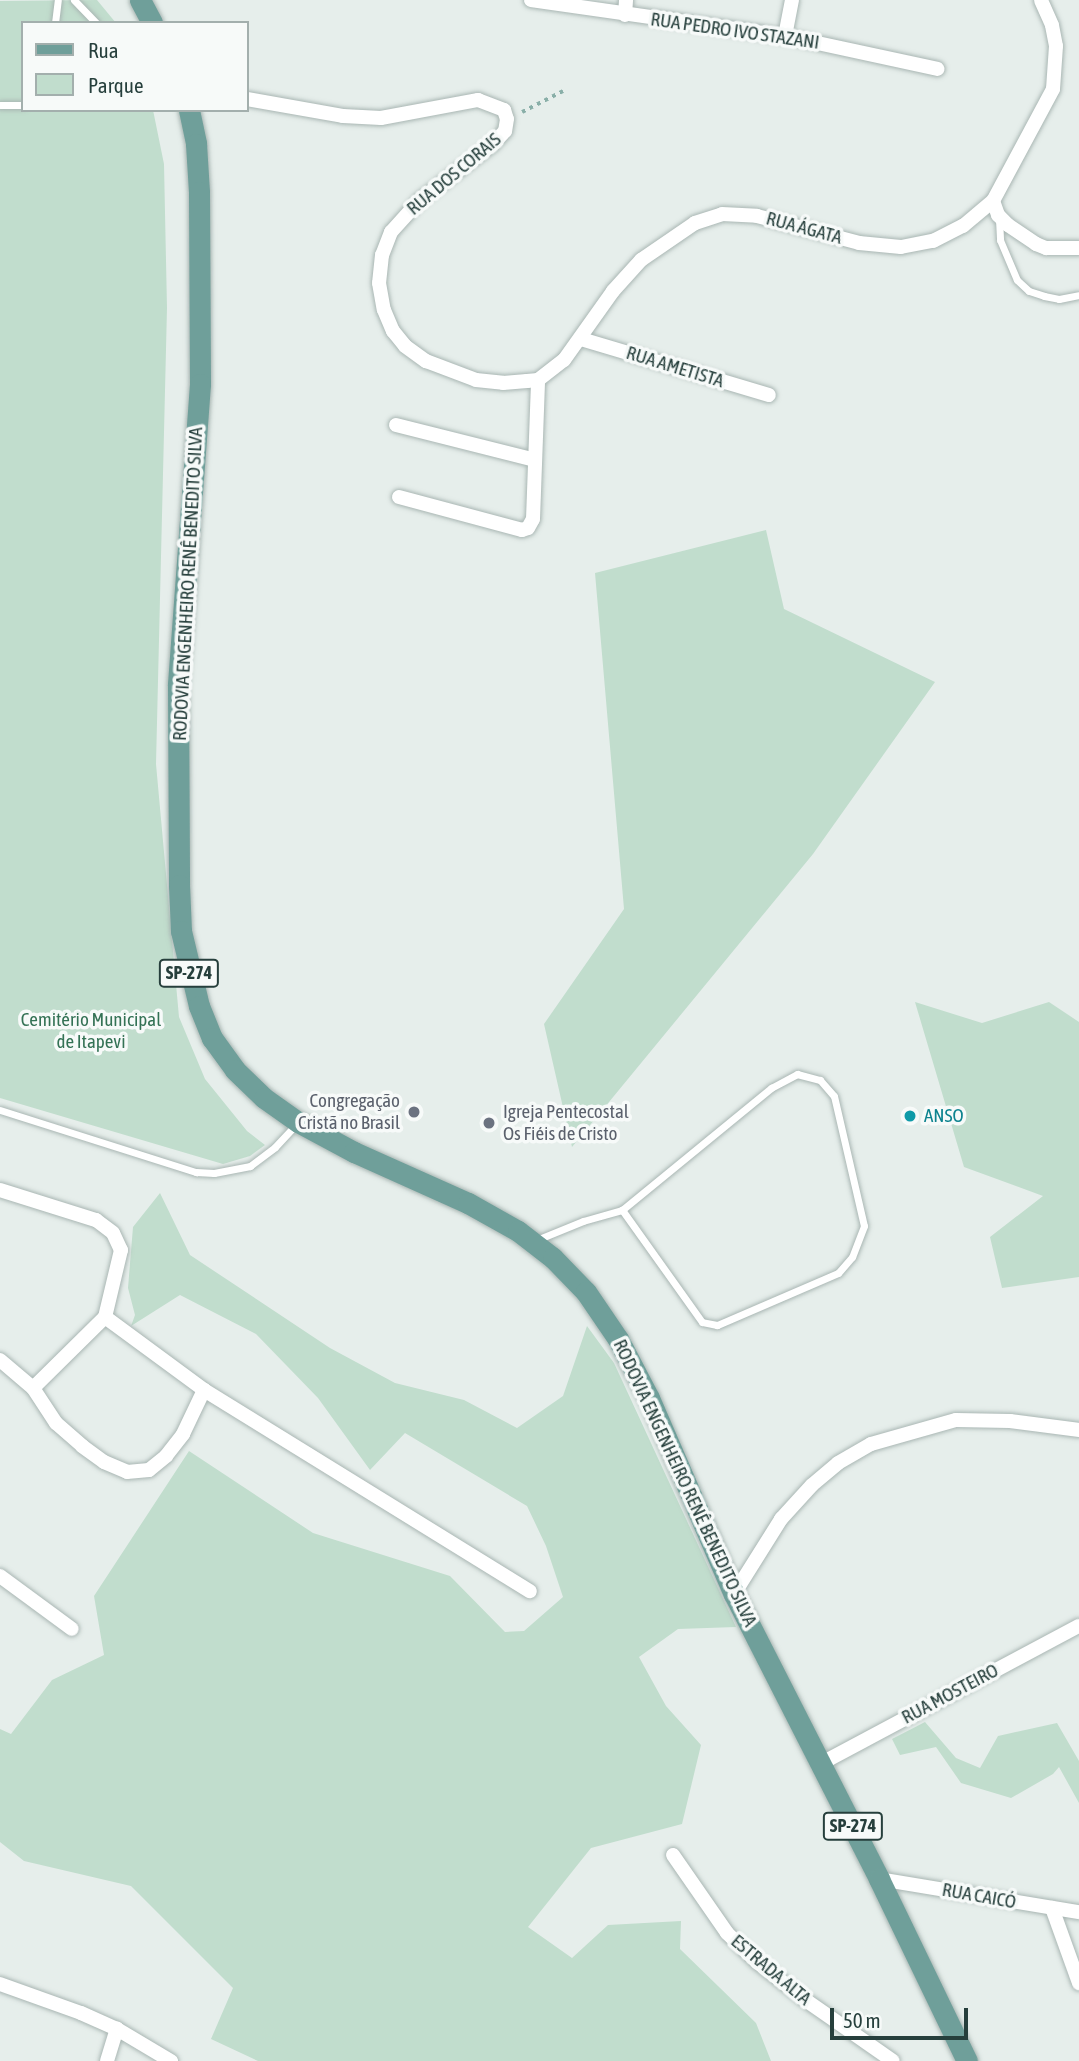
<!DOCTYPE html>
<meta charset="utf-8">
<style>
body{margin:0}
#map{position:relative;width:1079px;height:2061px;overflow:hidden;background:#e6eeeb;font-family:"Asap Condensed",sans-serif}
div>[style]{position:absolute}
.green>*{inset:0;background:#c1ddcd}
.path>*{height:3.5px;margin-top:-1.75px;transform-origin:0;background:repeating-linear-gradient(90deg,#89afa8 0 3.5px,transparent 0 8.5px)}
.roads{filter:drop-shadow(0 0 2px #a9b6b3) drop-shadow(0 0 2px #a9b6b3)}
.service>*{height:7px;margin:-3.5px;padding:0 3.5px;transform-origin:3.5px;border-radius:3.5px;background:#fff}
.minor>*{height:14px;margin:-7px;padding:0 7px;transform-origin:7px;border-radius:7px;background:#fff}
.primary>*{height:21px;margin:-10.5px;padding:0 10.5px;transform-origin:10.5px;border-radius:10.5px;background:#6f9f9a}
.dots>*{width:19px;height:19px;translate:-50% -50%;box-sizing:border-box;border:4px solid #f7faf9;border-radius:50%}
span{translate:-50% -50%;white-space:nowrap;text-align:center;line-height:1.15;-webkit-text-stroke:7px #f7faf9;paint-order:stroke}
.shield-label span{padding:2px 5px;background:#f7faf9;border:2px solid;border-radius:5px;-webkit-text-stroke-width:0}
.shield-label{font-size:18px;color:#263f3c;font-weight:700}
.street-label{font-size:19px;color:#263f3c}
.park-label{font-size:19px;color:#347255}
.worship-label{font-size:19px;color:#5b616d}
.right{translate:-100% -50%;text-align:right}
.left{translate:0 -50%;text-align:left}
.culture-label{font-size:19px;color:#0d838f}
.legend{position:absolute;left:21px;top:21px;width:228px;height:91px;box-sizing:border-box;background:#f7faf9;border:2px solid #a3afad;margin:0;padding:9px 12px;list-style:none;font-size:21px;color:#263f3c}
.legend li{display:flex;align-items:center;gap:14px;height:35px}
.legend b{width:35px;border:2px solid #a3afad}
.scale{position:absolute;left:830px;top:2008px;width:138px;height:32px;box-sizing:border-box;border:4px solid #263f3c;border-top:0;padding-left:9px;font-size:21px;line-height:24px;white-space:nowrap;color:#263f3c;-webkit-text-stroke:5px #f7faf9;paint-order:stroke}
</style>
<div id="map">
<div class="green">
<div style="clip-path:polygon(97px 0,116px 23px,23px 23px,23px 110px,153px 110px,164px 164px,167px 308px,156px 764px,179px 1017px,205px 1079px,247px 1131px,265px 1145px,250px 1156px,223px 1164px,0 1098px,0 1px)"></div>
<div style="clip-path:polygon(766px 530px,784px 609px,935px 682px,813px 854px,572px 1147px,544px 1024px,624px 909px,595px 573px)"></div>
<div style="clip-path:polygon(915px 1002px,982px 1023px,1049px 1002px,1079px 1022px,1079px 1277px,1002px 1288px,990px 1237px,1043px 1196px,964px 1167px)"></div>
<div style="clip-path:polygon(160px 1193px,190px 1255px,330px 1348px,395px 1383px,464px 1400px,517px 1428px,563px 1396px,587px 1326px,614px 1363px,736px 1627px,678px 1629px,639px 1657px,666px 1706px,701px 1745px,682px 1824px,591px 1848px,528px 1927px,572px 1958px,608px 1925px,681px 1921px,680px 1949px,756px 2023px,771px 2061px,258px 2061px,211px 2039px,233px 1988px,131px 1886px,24px 1861px,0 1842px,0 1729px,11px 1734px,52px 1680px,104px 1655px,94px 1596px,189px 1451px,313px 1533px,450px 1576px,505px 1632px,524px 1631px,563px 1597px,546px 1546px,527px 1506px,405px 1433px,370px 1470px,318px 1398px,256px 1334px,180px 1295px,131px 1326px,135px 1315px,128px 1288px,133px 1227px)"></div>
<div style="clip-path:polygon(925px 1722px,956px 1758px,980px 1768px,998px 1736px,1057px 1723px,1079px 1761px,1079px 1803px,1059px 1767px,1053px 1774px,1011px 1798px,961px 1783px,936px 1747px,900px 1755px,892px 1739px)"></div>
</div>
<div class="path">
<div style="left:522px;top:112px;width:46px;rotate:-27.1deg"></div>
</div>
<div class="roads">
<div class="service">
<div style="left:74px;top:0;width:32px;rotate:46deg"></div>
<div style="left:55px;top:23px;width:23px;rotate:-83deg"></div>
<div style="left:0;top:105px;width:23px"></div>
<div style="left:999px;top:219px;width:21px;rotate:87deg"></div>
<div style="left:1000px;top:240px;width:43px;rotate:67deg"></div>
<div style="left:1017px;top:280px;width:16px;rotate:43deg"></div>
<div style="left:1029px;top:291px;width:16px;rotate:18deg"></div>
<div style="left:1044px;top:296px;width:15px;rotate:11deg"></div>
<div style="left:1059px;top:299px;width:20px;rotate:-11deg"></div>
<div style="left:0;top:1110px;width:206px;rotate:17.6deg"></div>
<div style="left:196px;top:1172px;width:18px;rotate:3deg"></div>
<div style="left:214px;top:1173px;width:37px;rotate:-11deg"></div>
<div style="left:250px;top:1166px;width:31px;rotate:-37deg"></div>
<div style="left:275px;top:1147px;width:33px;rotate:-47deg"></div>
<div style="left:534px;top:1241px;width:53px;rotate:-22.2deg"></div>
<div style="left:583px;top:1221px;width:41px;rotate:-15.8deg"></div>
<div style="left:622px;top:1210px;width:193px;rotate:-39.3deg"></div>
<div style="left:771px;top:1088px;width:30px;rotate:-28deg"></div>
<div style="left:797px;top:1074px;width:24px;rotate:15deg"></div>
<div style="left:820px;top:1080px;width:21px;rotate:49deg"></div>
<div style="left:834px;top:1096px;width:133px;rotate:77deg"></div>
<div style="left:864px;top:1226px;width:33px;rotate:111deg"></div>
<div style="left:852px;top:1257px;width:21px;rotate:131deg"></div>
<div style="left:838px;top:1273px;width:132px;rotate:156.7deg"></div>
<div style="left:717px;top:1325px;width:15px;rotate:-169deg"></div>
<div style="left:702px;top:1322px;width:138px;rotate:-125.5deg"></div>
</div>
<div class="minor">
<div style="left:531px;top:0;width:257px;rotate:8.1deg"></div>
<div style="left:785px;top:36px;width:156px;rotate:12.2deg"></div>
<div style="left:625px;top:15px;width:15px;rotate:-86deg"></div>
<div style="left:785px;top:36px;width:37px;rotate:-79deg"></div>
<div style="left:247px;top:99px;width:97px;rotate:10deg"></div>
<div style="left:343px;top:116px;width:38px;rotate:3deg"></div>
<div style="left:381px;top:118px;width:99px;rotate:-10.5deg"></div>
<div style="left:478px;top:100px;width:28px;rotate:21deg"></div>
<div style="left:504px;top:110px;width:9px;rotate:72deg"></div>
<div style="left:507px;top:119px;width:12px;rotate:99deg"></div>
<div style="left:505px;top:131px;width:18px;rotate:133deg"></div>
<div style="left:493px;top:144px;width:92px;rotate:142.5deg"></div>
<div style="left:420px;top:200px;width:43px;rotate:132.2deg"></div>
<div style="left:391px;top:232px;width:25px;rotate:111deg"></div>
<div style="left:382px;top:255px;width:28px;rotate:96deg"></div>
<div style="left:379px;top:283px;width:27px;rotate:80deg"></div>
<div style="left:384px;top:310px;width:23px;rotate:67deg"></div>
<div style="left:393px;top:331px;width:19px;rotate:51deg"></div>
<div style="left:405px;top:346px;width:26px;rotate:36deg"></div>
<div style="left:426px;top:361px;width:53px;rotate:20.8deg"></div>
<div style="left:476px;top:380px;width:27px;rotate:6deg"></div>
<div style="left:503px;top:383px;width:24px;rotate:-5deg"></div>
<div style="left:527px;top:381px;width:11px;rotate:-5deg"></div>
<div style="left:538px;top:380px;width:33px;rotate:-38deg"></div>
<div style="left:564px;top:360px;width:85px;rotate:-54.6deg"></div>
<div style="left:613px;top:291px;width:42px;rotate:-47.9deg"></div>
<div style="left:641px;top:260px;width:65px;rotate:-34.4deg"></div>
<div style="left:695px;top:223px;width:28px;rotate:-18deg"></div>
<div style="left:722px;top:214px;width:35px;rotate:3deg"></div>
<div style="left:757px;top:216px;width:106px;rotate:14.8deg"></div>
<div style="left:859px;top:243px;width:42px;rotate:5.4deg"></div>
<div style="left:901px;top:247px;width:33px;rotate:-11deg"></div>
<div style="left:933px;top:241px;width:34px;rotate:-27deg"></div>
<div style="left:963px;top:226px;width:39px;rotate:-40deg"></div>
<div style="left:993px;top:201px;width:127px;rotate:-61.8deg"></div>
<div style="left:1053px;top:89px;width:43px;rotate:-86deg"></div>
<div style="left:1056px;top:46px;width:21px;rotate:-101deg"></div>
<div style="left:1052px;top:25px;width:27px;rotate:-114deg"></div>
<div style="left:993px;top:201px;width:15px;rotate:70deg"></div>
<div style="left:998px;top:215px;width:14px;rotate:45deg"></div>
<div style="left:1008px;top:225px;width:34px;rotate:34deg"></div>
<div style="left:1036px;top:244px;width:11px;rotate:22deg"></div>
<div style="left:1046px;top:248px;width:33px"></div>
<div style="left:581px;top:339px;width:196px;rotate:16.6deg"></div>
<div style="left:396px;top:425px;width:143px;rotate:14.1deg"></div>
<div style="left:399px;top:497px;width:127px;rotate:15deg"></div>
<div style="left:522px;top:530px;width:6px;rotate:-18deg"></div>
<div style="left:528px;top:528px;width:10px;rotate:-61deg"></div>
<div style="left:533px;top:519px;width:139px;rotate:-87.9deg"></div>
<div style="left:0;top:1190px;width:101px;rotate:17.4deg"></div>
<div style="left:96px;top:1220px;width:21px;rotate:37deg"></div>
<div style="left:113px;top:1233px;width:19px;rotate:65deg"></div>
<div style="left:121px;top:1250px;width:69px;rotate:103.4deg"></div>
<div style="left:105px;top:1317px;width:101px;rotate:135.4deg"></div>
<div style="left:105px;top:1317px;width:123px;rotate:36.4deg"></div>
<div style="left:204px;top:1390px;width:383px;rotate:31.7deg"></div>
<div style="left:0;top:1360px;width:43px;rotate:40.3deg"></div>
<div style="left:33px;top:1388px;width:42px;rotate:56.7deg"></div>
<div style="left:56px;top:1423px;width:35px;rotate:41deg"></div>
<div style="left:82px;top:1446px;width:27px;rotate:36deg"></div>
<div style="left:104px;top:1462px;width:25px;rotate:23deg"></div>
<div style="left:127px;top:1472px;width:22px;rotate:-5deg"></div>
<div style="left:149px;top:1470px;width:22px;rotate:-39deg"></div>
<div style="left:166px;top:1456px;width:28px;rotate:-52deg"></div>
<div style="left:183px;top:1434px;width:49px;rotate:-64.5deg"></div>
<div style="left:0;top:1576px;width:89px;rotate:36.4deg"></div>
<div style="left:734px;top:1594px;width:89px;rotate:-57.9deg"></div>
<div style="left:781px;top:1519px;width:46px;rotate:-47.6deg"></div>
<div style="left:812px;top:1485px;width:34px;rotate:-40deg"></div>
<div style="left:838px;top:1463px;width:38px;rotate:-30deg"></div>
<div style="left:871px;top:1444px;width:88px;rotate:-15.8deg"></div>
<div style="left:956px;top:1420px;width:54px;rotate:1.1deg"></div>
<div style="left:1010px;top:1421px;width:70px;rotate:7.4deg"></div>
<div style="left:822px;top:1763px;width:291px;rotate:-28.1deg"></div>
<div style="left:673px;top:1855px;width:95px;rotate:55.3deg"></div>
<div style="left:727px;top:1933px;width:42px;rotate:44deg"></div>
<div style="left:757px;top:1962px;width:60px;rotate:38.2deg"></div>
<div style="left:804px;top:1999px;width:108px;rotate:34.9deg"></div>
<div style="left:879px;top:1879px;width:203px;rotate:9.4deg"></div>
<div style="left:1052px;top:1908px;width:80px;rotate:70.2deg"></div>
<div style="left:0;top:1984px;width:86px;rotate:19.7deg"></div>
<div style="left:81px;top:2013px;width:39px;rotate:24deg"></div>
<div style="left:117px;top:2029px;width:63px;rotate:30.7deg"></div>
<div style="left:107px;top:2061px;width:34px;rotate:-73deg"></div>
</div>
<div class="primary">
<div style="left:140px;top:0;width:26px;rotate:62deg"></div>
<div style="left:189px;top:110px;width:35px;rotate:78deg"></div>
<div style="left:196px;top:144px;width:48px;rotate:86.4deg"></div>
<div style="left:199px;top:192px;width:192px;rotate:89.7deg"></div>
<div style="left:200px;top:384px;width:302px;rotate:94.2deg"></div>
<div style="left:178px;top:685px;width:200px;rotate:89.7deg"></div>
<div style="left:179px;top:885px;width:46px;rotate:87.5deg"></div>
<div style="left:181px;top:931px;width:77px;rotate:76.5deg"></div>
<div style="left:199px;top:1006px;width:35px;rotate:68deg"></div>
<div style="left:212px;top:1038px;width:39px;rotate:54deg"></div>
<div style="left:235px;top:1070px;width:40px;rotate:44deg"></div>
<div style="left:264px;top:1098px;width:42px;rotate:35.2deg"></div>
<div style="left:298px;top:1122px;width:64px;rotate:28.2deg"></div>
<div style="left:354px;top:1152px;width:125px;rotate:24.1deg"></div>
<div style="left:468px;top:1203px;width:57px;rotate:29.2deg"></div>
<div style="left:518px;top:1231px;width:44px;rotate:37.6deg"></div>
<div style="left:553px;top:1258px;width:47px;rotate:45.9deg"></div>
<div style="left:586px;top:1292px;width:57px;rotate:55.8deg"></div>
<div style="left:618px;top:1339px;width:67px;rotate:62.3deg"></div>
<div style="left:649px;top:1398px;width:214px;rotate:66.6deg"></div>
<div style="left:734px;top:1594px;width:320px;rotate:63deg"></div>
<div style="left:879px;top:1879px;width:202px;rotate:64.2deg"></div>
</div>
</div>
<div class="dots">
<div style="left:414px;top:1112px;background:#6b7280"></div>
<div style="left:910px;top:1116px;background:#0f9aa8"></div>
<div style="left:489px;top:1123px;background:#6b7280"></div>
</div>
<div class="shield-label">
<span style="left:189px;top:973px">SP-274</span>
<span style="left:853px;top:1826px">SP-274</span>
</div>
<div class="street-label">
<span style="left:735px;top:31px;rotate:8deg">RUA PEDRO IVO STAZANI</span>
<span style="left:454px;top:174px;rotate:-40deg">RUA DOS CORAIS</span>
<span style="left:804px;top:228px;rotate:15deg">RUA ÁGATA</span>
<span style="left:675px;top:367px;rotate:17deg">RUA AMETISTA</span>
<span style="left:188px;top:584px;rotate:-87deg">RODOVIA ENGENHEIRO RENÊ BENEDITO SILVA</span>
<span style="left:685px;top:1483px;rotate:65deg">RODOVIA ENGENHEIRO RENÊ BENEDITO SILVA</span>
<span style="left:950px;top:1694px;rotate:-28deg">RUA MOSTEIRO</span>
<span style="left:979px;top:1896px;rotate:10deg">RUA CAICÓ</span>
<span style="left:771px;top:1970px;rotate:40deg">ESTRADA ALTA</span>
</div>
<div class="park-label">
<span style="left:91px;top:1031px">Cemitério Municipal<br>de Itapevi</span>
</div>
<div class="worship-label">
<span class="right" style="left:400px;top:1112px">Congregação<br>Cristã no Brasil</span>
<span class="left" style="left:503px;top:1123px">Igreja Pentecostal<br>Os Fiéis de Cristo</span>
</div>
<div class="culture-label">
<span class="left" style="left:924px;top:1116px">ANSO</span>
</div>
<ul class="legend">
<li><b style="height:9px;background:#6f9f9a"></b>Rua</li>
<li><b style="height:19px;background:#c1ddcd"></b>Parque</li>
</ul>
<div class="scale">50 m</div>
</div>
